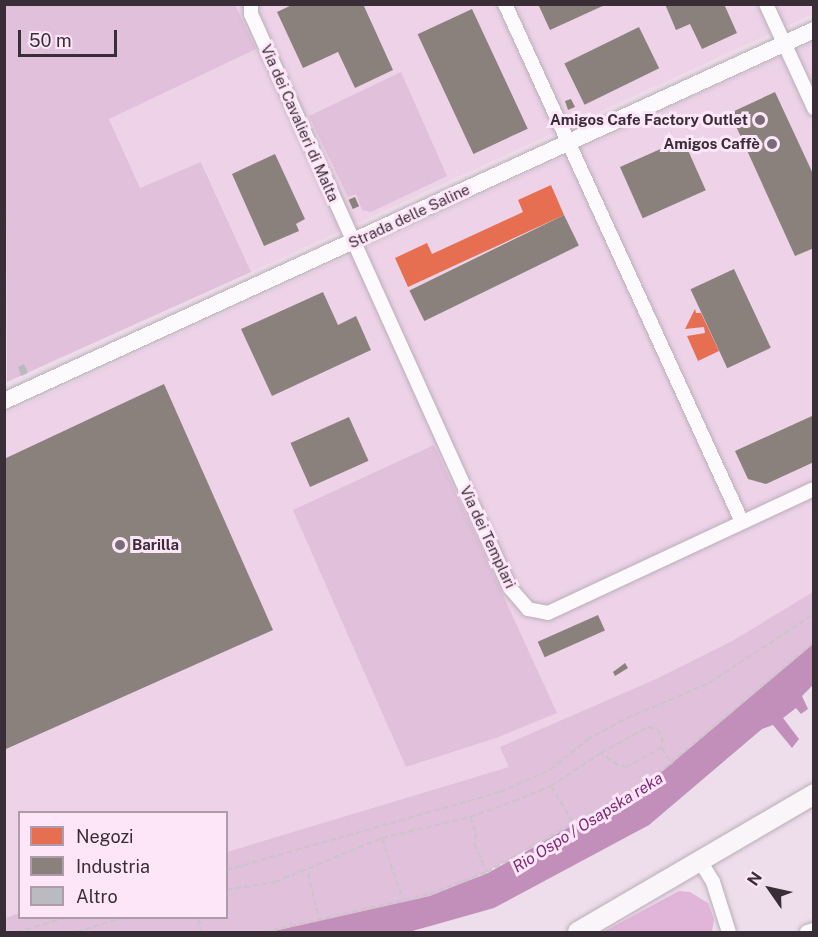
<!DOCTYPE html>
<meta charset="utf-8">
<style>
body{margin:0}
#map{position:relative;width:818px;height:937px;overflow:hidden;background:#eedeeb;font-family:"Public Sans",sans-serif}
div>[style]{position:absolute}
.built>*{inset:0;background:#edd2e8}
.green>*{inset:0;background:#e0c0da}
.forest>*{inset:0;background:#e1b5da}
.water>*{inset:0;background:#c28fba}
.shops>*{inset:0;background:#e76f51}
.industry>*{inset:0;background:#8a817c;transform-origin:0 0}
.building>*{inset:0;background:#babbc1}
.path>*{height:2px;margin-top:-1px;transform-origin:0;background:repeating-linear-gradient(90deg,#cbc5ca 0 6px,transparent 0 9px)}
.roads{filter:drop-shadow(0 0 2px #baaeb7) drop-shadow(0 0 2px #baaeb7)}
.minor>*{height:14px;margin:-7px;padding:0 7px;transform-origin:7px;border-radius:7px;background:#fcfafc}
.tertiary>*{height:16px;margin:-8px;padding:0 8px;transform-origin:8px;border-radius:8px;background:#fcfafc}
.secondary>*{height:20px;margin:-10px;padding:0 10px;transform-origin:10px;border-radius:10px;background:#f9f5f9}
.dots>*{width:16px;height:16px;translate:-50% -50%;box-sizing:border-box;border:3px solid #fee6f9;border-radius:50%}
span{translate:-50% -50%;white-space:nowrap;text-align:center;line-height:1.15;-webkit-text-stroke:6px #fee6f9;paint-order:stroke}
.poi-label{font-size:15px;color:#392e37;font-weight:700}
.right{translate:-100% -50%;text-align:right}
.left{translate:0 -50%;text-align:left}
.street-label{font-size:15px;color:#392e37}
.water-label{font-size:16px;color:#7b2b72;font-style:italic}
.frame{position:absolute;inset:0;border:6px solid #392e37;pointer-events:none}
.legend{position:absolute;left:18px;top:811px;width:210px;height:108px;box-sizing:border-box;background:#fee6f9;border:2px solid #af9cab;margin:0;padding:8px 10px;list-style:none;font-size:18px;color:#392e37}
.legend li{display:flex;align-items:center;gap:12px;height:30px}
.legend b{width:30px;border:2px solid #af9cab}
.north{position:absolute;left:740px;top:859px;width:60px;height:60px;-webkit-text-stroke:4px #fee6f9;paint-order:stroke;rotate:304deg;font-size:16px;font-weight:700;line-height:24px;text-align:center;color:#392e37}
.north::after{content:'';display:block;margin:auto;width:21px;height:27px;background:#392e37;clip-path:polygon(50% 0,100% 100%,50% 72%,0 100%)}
.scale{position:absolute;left:18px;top:30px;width:99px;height:27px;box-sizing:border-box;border:3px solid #392e37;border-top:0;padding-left:8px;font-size:18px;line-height:21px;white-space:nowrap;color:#392e37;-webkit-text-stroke:4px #fee6f9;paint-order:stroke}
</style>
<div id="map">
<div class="built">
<div style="clip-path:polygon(235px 5px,813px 5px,813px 14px,251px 272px,202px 162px,140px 188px,109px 118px,255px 49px)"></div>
<div style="clip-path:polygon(evenodd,813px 42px,813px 592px,732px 641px,656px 679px,501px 747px,510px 767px,227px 852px,226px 812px,20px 812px,19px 913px,5px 918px,4px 414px,813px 42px,294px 509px,496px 738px,406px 767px,294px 509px)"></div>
</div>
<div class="green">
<div style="clip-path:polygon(5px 5px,235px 5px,256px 49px,109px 119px,140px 188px,201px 162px,251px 272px,7px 382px)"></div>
<div style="clip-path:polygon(401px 72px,447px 176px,371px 212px,362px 210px,356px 194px,348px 197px,309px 116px)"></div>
<div style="clip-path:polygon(434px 445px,557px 713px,496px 738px,406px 767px,293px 510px)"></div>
<div style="clip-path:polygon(813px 592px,813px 644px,680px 759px,651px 781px,575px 825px,463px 884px,430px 896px,270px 932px,5px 932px,5px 918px,19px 913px,20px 918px,226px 918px,227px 852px,509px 767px,500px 747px,656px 679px,732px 641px)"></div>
</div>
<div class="forest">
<div style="clip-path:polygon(679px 891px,690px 892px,708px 903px,714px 919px,712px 932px,603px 932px)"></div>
</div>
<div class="water">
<div style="clip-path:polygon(813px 644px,813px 685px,802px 696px,808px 709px,801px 714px,796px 708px,783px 718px,799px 739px,792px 748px,773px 725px,762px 729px,649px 825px,494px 908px,409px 932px,270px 932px,430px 896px,488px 873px,651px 781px)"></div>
</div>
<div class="shops">
<div style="clip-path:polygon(551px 185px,564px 215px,408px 287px,395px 258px,427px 243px,432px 254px,523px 212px,518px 200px)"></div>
<div style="clip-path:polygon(695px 309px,696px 313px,701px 313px,719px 351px,698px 361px,687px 336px,705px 333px,704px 327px,685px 329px)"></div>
</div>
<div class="industry">
<div style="clip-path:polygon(294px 4px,363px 4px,393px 70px,355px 88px,338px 52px,303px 68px,277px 12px)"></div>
<div style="clip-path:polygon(538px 4px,607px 4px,550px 30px)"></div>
<div style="clip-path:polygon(665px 4px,724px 4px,737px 33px,702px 49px,690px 24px,676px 30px)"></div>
<div style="left:472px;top:9px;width:132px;height:60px;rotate:65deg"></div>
<div style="left:639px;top:27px;width:46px;height:83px;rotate:64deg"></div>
<div style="clip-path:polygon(775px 92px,814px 176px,814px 248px,795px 256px,730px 113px)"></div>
<div style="clip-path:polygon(571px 99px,575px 107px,568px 110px,565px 101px)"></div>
<div style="left:683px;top:139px;width:56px;height:69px;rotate:66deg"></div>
<div style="clip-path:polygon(275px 154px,305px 219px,296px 224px,299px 231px,264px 246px,232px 174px)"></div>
<div style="left:355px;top:197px;width:10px;height:7px;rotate:66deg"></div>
<div style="left:564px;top:215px;width:34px;height:172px;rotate:64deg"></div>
<div style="left:734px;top:269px;width:87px;height:48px;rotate:65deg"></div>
<div style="clip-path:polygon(323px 292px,338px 325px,356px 316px,371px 350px,272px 396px,241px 329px)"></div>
<div style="clip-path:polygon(164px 384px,273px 630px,6px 749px,4px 459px)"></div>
<div style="clip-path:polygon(812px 416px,814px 462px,766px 484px,748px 479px,735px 451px)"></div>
<div style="left:349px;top:417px;width:48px;height:64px;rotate:66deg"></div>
<div style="left:598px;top:615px;width:17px;height:66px;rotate:66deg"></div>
<div style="clip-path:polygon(625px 663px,628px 668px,615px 676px,613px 672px)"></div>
</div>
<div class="building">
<div style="clip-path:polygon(24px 364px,28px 373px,21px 376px,18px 367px)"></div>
</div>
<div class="path">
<div style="left:662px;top:748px;width:19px;rotate:58deg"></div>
<div style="left:551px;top:786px;width:44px;rotate:58.8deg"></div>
<div style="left:470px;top:817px;width:17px;rotate:69deg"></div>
<div style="left:476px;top:833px;width:11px;rotate:100deg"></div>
<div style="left:474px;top:844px;width:31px;rotate:65deg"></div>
<div style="left:382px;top:838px;width:65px;rotate:71.3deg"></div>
<div style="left:226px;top:870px;width:285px;rotate:-15.9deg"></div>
<div style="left:500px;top:792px;width:55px;rotate:-23.7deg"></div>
<div style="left:550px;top:770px;width:48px;rotate:-39deg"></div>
<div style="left:587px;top:740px;width:46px;rotate:-28.8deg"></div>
<div style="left:627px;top:718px;width:89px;rotate:-23.1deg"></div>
<div style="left:709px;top:683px;width:126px;rotate:-33.3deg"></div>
<div style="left:308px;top:873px;width:47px;rotate:76.6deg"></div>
<div style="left:226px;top:890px;width:50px;rotate:-9.3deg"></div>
<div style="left:275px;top:882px;width:116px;rotate:-22.4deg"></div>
<div style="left:382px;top:838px;width:90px;rotate:-13.4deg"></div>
<div style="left:470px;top:817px;width:47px;rotate:-20deg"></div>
<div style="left:514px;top:801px;width:40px;rotate:-22deg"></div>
<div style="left:551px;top:786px;width:60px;rotate:-33.4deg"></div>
<div style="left:601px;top:753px;width:54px;rotate:-29deg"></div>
<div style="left:648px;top:727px;width:9px;rotate:13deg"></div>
<div style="left:657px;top:729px;width:9px;rotate:58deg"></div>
<div style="left:662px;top:737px;width:10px;rotate:90deg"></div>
<div style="left:662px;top:747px;width:40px;rotate:150.3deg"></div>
<div style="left:627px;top:767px;width:9px;rotate:-167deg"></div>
<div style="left:618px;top:765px;width:21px;rotate:-145deg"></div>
<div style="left:198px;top:918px;width:15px;rotate:74deg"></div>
<div style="left:17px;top:932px;width:50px;rotate:-16.3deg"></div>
<div style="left:76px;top:932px;width:48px;rotate:-16.9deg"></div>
<div style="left:264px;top:932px;width:170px;rotate:-12.9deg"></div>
<div style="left:430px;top:894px;width:61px;rotate:-21.1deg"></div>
<div style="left:487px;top:872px;width:187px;rotate:-29.4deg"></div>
<div style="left:650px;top:780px;width:214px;rotate:-40.1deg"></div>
</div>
<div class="roads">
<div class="minor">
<div style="left:251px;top:4px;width:10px;rotate:90deg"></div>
<div style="left:251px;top:14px;width:630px;rotate:65.71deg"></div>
<div style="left:510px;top:588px;width:28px;rotate:49deg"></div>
<div style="left:528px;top:609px;width:20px;rotate:11deg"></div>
<div style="left:548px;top:613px;width:293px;rotate:-25deg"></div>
<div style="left:505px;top:4px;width:570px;rotate:65.41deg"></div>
<div style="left:766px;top:4px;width:115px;rotate:65.2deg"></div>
<div style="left:700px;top:861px;width:25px;rotate:58deg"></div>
<div style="left:713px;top:882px;width:52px;rotate:72.3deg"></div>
<div style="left:807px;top:932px;width:7px;rotate:-16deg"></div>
</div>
<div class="tertiary">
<div style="left:4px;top:401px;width:891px;rotate:-24.61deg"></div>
</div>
<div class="secondary">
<div style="left:578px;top:932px;width:273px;rotate:-30.3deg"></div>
</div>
</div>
<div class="dots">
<div style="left:760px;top:120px;background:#786c76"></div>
<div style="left:772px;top:144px;background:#786c76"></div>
<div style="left:120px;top:545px;background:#786c76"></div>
</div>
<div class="poi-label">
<span class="right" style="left:748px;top:120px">Amigos Cafe Factory Outlet</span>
<span class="right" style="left:760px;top:144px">Amigos Caffè</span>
<span class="left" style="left:132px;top:545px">Barilla</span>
</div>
<div class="street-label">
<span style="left:300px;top:123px;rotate:66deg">Via dei Cavalieri di Malta</span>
<span style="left:409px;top:216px;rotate:-25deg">Strada delle Saline</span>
<span style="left:488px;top:537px;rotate:65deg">Via dei Templari</span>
</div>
<div class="water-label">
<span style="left:588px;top:823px;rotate:-32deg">Rio Ospo / Osapska reka</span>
</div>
<div class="frame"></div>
<ul class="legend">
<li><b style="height:16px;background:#e76f51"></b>Negozi</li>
<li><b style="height:16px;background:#8a817c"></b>Industria</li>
<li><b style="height:16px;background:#babbc1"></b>Altro</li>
</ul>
<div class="north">N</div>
<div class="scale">50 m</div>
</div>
